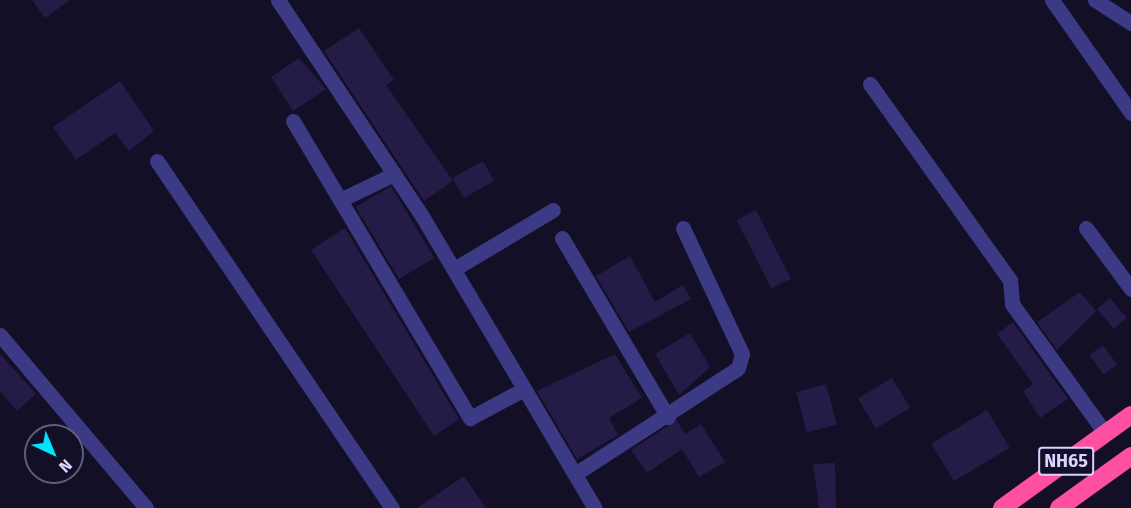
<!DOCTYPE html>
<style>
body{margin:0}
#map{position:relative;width:1131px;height:508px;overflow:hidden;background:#130f26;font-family:"Fira Sans",sans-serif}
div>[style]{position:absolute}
.building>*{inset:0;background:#241b47;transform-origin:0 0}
.minor>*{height:15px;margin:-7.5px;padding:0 7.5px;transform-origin:7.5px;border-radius:7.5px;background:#3d3a85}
.highway>*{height:18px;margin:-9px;padding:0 9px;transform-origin:9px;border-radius:9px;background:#ff4fa3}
span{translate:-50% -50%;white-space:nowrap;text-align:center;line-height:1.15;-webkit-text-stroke:4.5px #130f26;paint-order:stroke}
.shield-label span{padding:2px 4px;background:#130f26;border:2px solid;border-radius:4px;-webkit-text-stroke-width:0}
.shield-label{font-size:18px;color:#d9d4ff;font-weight:700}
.north{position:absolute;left:24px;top:424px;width:60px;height:60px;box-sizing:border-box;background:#130f26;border:2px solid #625e7d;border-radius:50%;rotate:136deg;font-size:16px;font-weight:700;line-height:24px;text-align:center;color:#d9d4ff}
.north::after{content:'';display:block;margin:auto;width:21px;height:27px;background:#00e5ff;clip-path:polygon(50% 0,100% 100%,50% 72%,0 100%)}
</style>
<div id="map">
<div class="building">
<div style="clip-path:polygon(32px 0,70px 0,45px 18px)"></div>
<div style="clip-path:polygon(359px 28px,394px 80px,386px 85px,453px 181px,424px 201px,324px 51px)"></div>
<div style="clip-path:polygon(299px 58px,326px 89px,293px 111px,271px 77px)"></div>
<div style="clip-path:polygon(120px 81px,154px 131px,129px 151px,115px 133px,76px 160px,53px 127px)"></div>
<div style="left:483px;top:161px;width:23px;height:35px;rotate:61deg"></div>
<div style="left:391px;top:186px;width:84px;height:41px;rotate:59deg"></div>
<div style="left:756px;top:210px;width:77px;height:22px;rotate:63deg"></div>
<div style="clip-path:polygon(345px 228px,459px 419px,434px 436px,311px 250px)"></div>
<div style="clip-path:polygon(630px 256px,655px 302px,683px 285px,691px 299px,629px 332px,596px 276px)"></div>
<div style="clip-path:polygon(1080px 292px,1096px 311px,1057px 350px,1037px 322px)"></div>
<div style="left:1110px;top:298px;width:26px;height:17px;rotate:50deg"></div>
<div style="clip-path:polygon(1013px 322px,1068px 399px,1040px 418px,1023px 391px,1033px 384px,997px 334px)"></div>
<div style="clip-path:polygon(690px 333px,710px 367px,679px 395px,655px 354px)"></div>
<div style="left:1103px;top:345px;width:24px;height:17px;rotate:54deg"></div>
<div style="clip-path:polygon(0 354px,36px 394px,17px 411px,0 391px)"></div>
<div style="clip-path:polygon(615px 354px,642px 398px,609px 418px,618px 435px,577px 459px,537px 391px)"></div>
<div style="left:892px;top:378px;width:35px;height:40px;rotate:59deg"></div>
<div style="left:826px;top:384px;width:42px;height:31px;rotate:75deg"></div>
<div style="left:987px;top:410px;width:44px;height:65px;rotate:59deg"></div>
<div style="clip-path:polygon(677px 420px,685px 434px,701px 424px,725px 462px,699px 477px,682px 449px,647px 473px,631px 450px)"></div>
<div style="clip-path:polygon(835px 463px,836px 508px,819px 508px,813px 464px)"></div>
<div style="clip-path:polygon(464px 476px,486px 508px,417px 508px)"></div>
</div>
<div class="minor">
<div style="left:278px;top:0;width:260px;rotate:56.3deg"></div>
<div style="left:422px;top:216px;width:339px;rotate:59.4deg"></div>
<div style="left:1052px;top:0;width:138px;rotate:55deg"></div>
<div style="left:1095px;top:0;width:43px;rotate:32.6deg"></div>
<div style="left:870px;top:84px;width:241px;rotate:54.5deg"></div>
<div style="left:1010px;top:280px;width:24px;rotate:85deg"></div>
<div style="left:1012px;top:304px;width:159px;rotate:54.2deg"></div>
<div style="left:293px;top:121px;width:346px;rotate:59.2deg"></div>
<div style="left:470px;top:418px;width:61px;rotate:-28.2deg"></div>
<div style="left:157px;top:161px;width:419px;rotate:55.9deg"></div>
<div style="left:340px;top:200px;width:60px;rotate:-25.7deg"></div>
<div style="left:1086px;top:228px;width:76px;rotate:53.6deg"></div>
<div style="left:562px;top:238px;width:208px;rotate:59.4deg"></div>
<div style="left:454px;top:269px;width:115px;rotate:-30.8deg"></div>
<div style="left:0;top:335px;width:226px;rotate:49.8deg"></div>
<div style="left:575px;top:474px;width:194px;rotate:-33deg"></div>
<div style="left:738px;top:368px;width:15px;rotate:-74deg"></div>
<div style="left:742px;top:354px;width:139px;rotate:-115.1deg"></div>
</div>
<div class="highway">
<div style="left:1002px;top:508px;width:159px;rotate:-35.8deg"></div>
<div style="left:1059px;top:508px;width:89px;rotate:-35.8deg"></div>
</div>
<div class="shield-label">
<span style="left:1066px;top:461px">NH65</span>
</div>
<div class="north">N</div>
</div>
